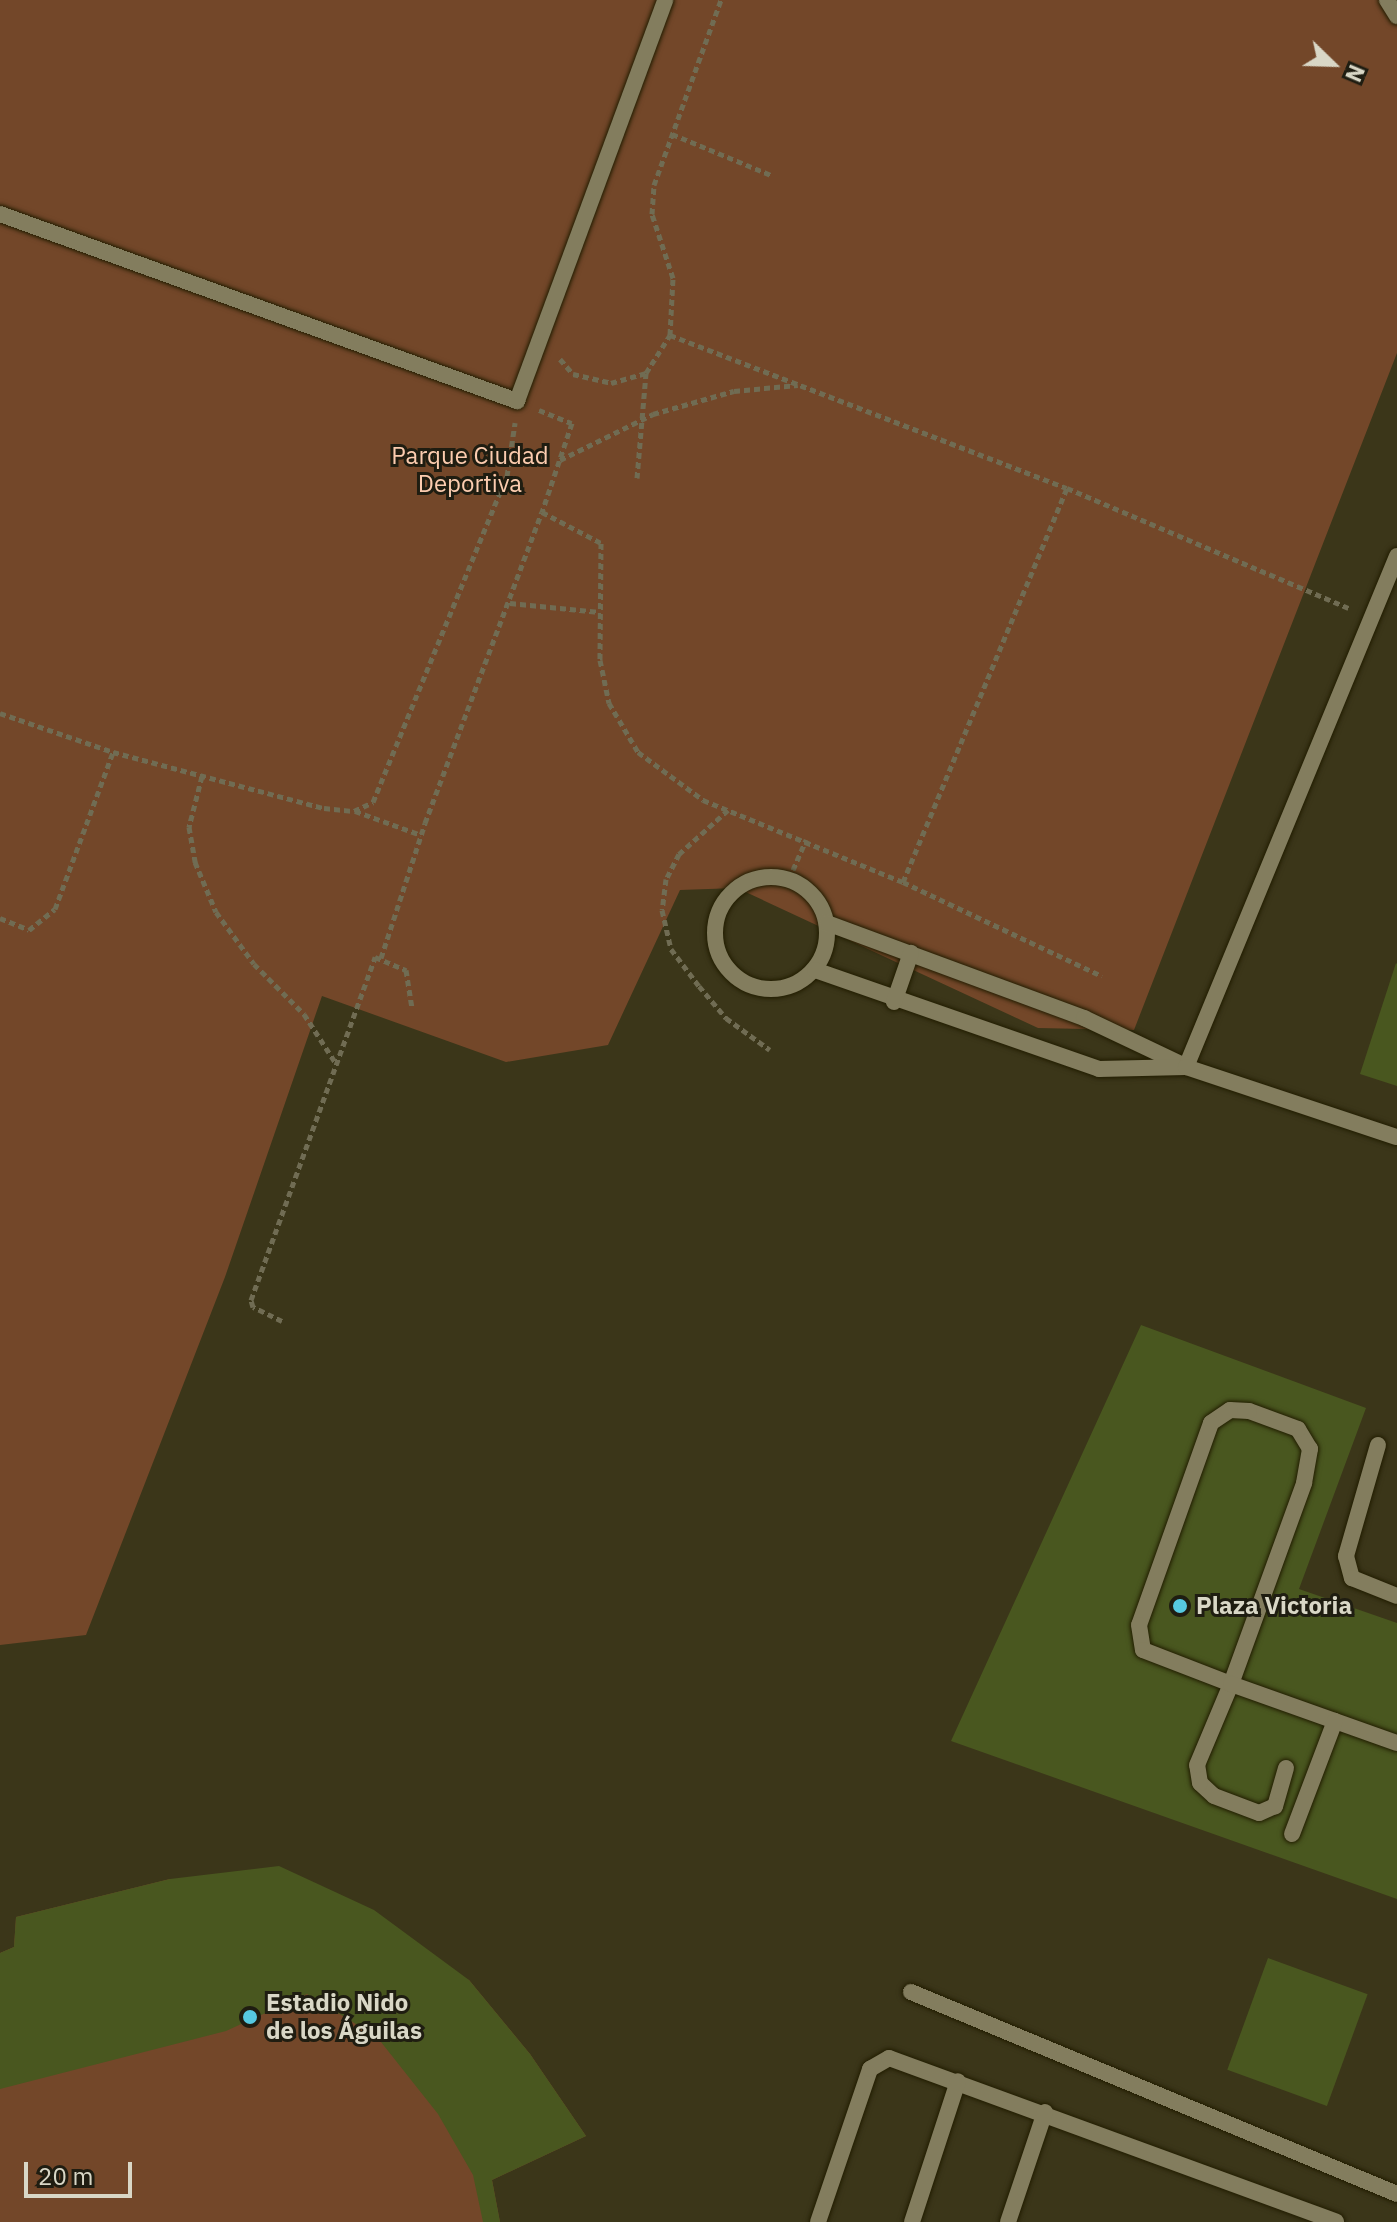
<!DOCTYPE html>
<meta charset="utf-8">
<style>
body{margin:0}
#map{position:relative;width:1397px;height:2222px;overflow:hidden;background:#3b3619;font-family:"IBM Plex Sans",sans-serif}
div>[style]{position:absolute}
.green>*{inset:0;background:#734729}
.building>*{inset:0;background:#49571f;transform-origin:0 0}
.path>*{height:5px;margin-top:-2.5px;transform-origin:0;background:repeating-linear-gradient(90deg,#706c53 0 6px,transparent 0 10px)}
.roads{filter:drop-shadow(0 0 2px #221d01) drop-shadow(0 0 2px #221d01)}
.lane>*{height:16px;margin:-8px;padding:0 8px;transform-origin:8px;border-radius:8px;background:#837d5e}
.lane>.ring{margin:-8px;padding:0;box-sizing:content-box;background:none;border:16px solid #837d5e;border-radius:50%}
.street>*{height:16px;margin:-8px;padding:0 8px;transform-origin:8px;border-radius:8px;background:#837d5e}
.dots>*{width:22px;height:22px;translate:-50% -50%;box-sizing:border-box;border:4px solid #1f1d11;border-radius:50%}
span{translate:-50% -50%;white-space:nowrap;text-align:center;line-height:1.15;-webkit-text-stroke:6px #1f1d11;paint-order:stroke}
.park-label{font-size:24px;color:#fcccaf}
.poi-label{font-size:24px;color:#d9d7c6;font-weight:700}
.left{translate:0 -50%;text-align:left}
.north{position:absolute;left:1293px;top:24px;width:80px;height:80px;-webkit-text-stroke:6px #1f1d11;paint-order:stroke;rotate:113deg;font-size:22px;font-weight:700;line-height:32px;text-align:center;color:#d9d7c6}
.north::after{content:'';display:block;margin:auto;width:28px;height:36px;background:#d9d7c6;clip-path:polygon(50% 0,100% 100%,50% 72%,0 100%)}
.scale{position:absolute;left:24px;top:2162px;width:108px;height:36px;box-sizing:border-box;border:4px solid #d9d7c6;border-top:0;padding-left:10px;font-size:24px;line-height:28px;white-space:nowrap;color:#d9d7c6;-webkit-text-stroke:6px #1f1d11;paint-order:stroke}
</style>
<div id="map">
<div class="green">
<div style="clip-path:polygon(0 0,1397px 0,1397px 353px,1134px 1030px,1038px 1028px,737px 888px,680px 890px,608px 1045px,506px 1062px,322px 996px,225px 1277px,86px 1635px,0 1645px)"></div>
<div style="clip-path:polygon(170px 1879px,469px 1980px,530px 2054px,586px 2136px,492px 2180px,500px 2222px,0 2222px,0 1953px,14px 1947px,16px 1917px)"></div>
</div>
<div class="building">
<div style="clip-path:polygon(1396px 963px,1397px 964px,1397px 1086px,1360px 1074px)"></div>
<div style="clip-path:polygon(1141px 1325px,1366px 1408px,1299px 1589px,1397px 1623px,1397px 1899px,951px 1741px)"></div>
<div style="clip-path:polygon(279px 1866px,374px 1910px,469px 1980px,530px 2054px,586px 2136px,492px 2180px,500px 2222px,483px 2222px,473px 2175px,438px 2114px,377px 2037px,307px 1994px,226px 2031px,0 2089px,0 1953px,14px 1947px,16px 1917px,170px 1879px)"></div>
<div style="left:1268px;top:1958px;width:106px;height:119px;rotate:20deg"></div>
</div>
<div class="path">
<div style="left:672px;top:134px;width:107px;rotate:22.5deg"></div>
<div style="left:670px;top:335px;width:425px;rotate:21.1deg"></div>
<div style="left:1067px;top:488px;width:306px;rotate:23.1deg"></div>
<div style="left:560px;top:359px;width:20px;rotate:49deg"></div>
<div style="left:573px;top:374px;width:39px;rotate:13deg"></div>
<div style="left:611px;top:383px;width:36px;rotate:-16deg"></div>
<div style="left:646px;top:373px;width:45px;rotate:-57.7deg"></div>
<div style="left:670px;top:335px;width:57px;rotate:-87deg"></div>
<div style="left:673px;top:278px;width:67px;rotate:-108.2deg"></div>
<div style="left:652px;top:214px;width:29px;rotate:-86deg"></div>
<div style="left:654px;top:185px;width:197px;rotate:-70.1deg"></div>
<div style="left:539px;top:410px;width:35px;rotate:22deg"></div>
<div style="left:572px;top:423px;width:94px;rotate:108.6deg"></div>
<div style="left:542px;top:512px;width:67px;rotate:27.7deg"></div>
<div style="left:601px;top:543px;width:117px;rotate:90.5deg"></div>
<div style="left:600px;top:660px;width:44px;rotate:78.2deg"></div>
<div style="left:609px;top:703px;width:57px;rotate:59.4deg"></div>
<div style="left:638px;top:752px;width:81px;rotate:36.4deg"></div>
<div style="left:703px;top:800px;width:216px;rotate:22.3deg"></div>
<div style="left:903px;top:882px;width:220px;rotate:25.3deg"></div>
<div style="left:560px;top:460px;width:104px;rotate:-26.3deg"></div>
<div style="left:653px;top:414px;width:84px;rotate:-15.9deg"></div>
<div style="left:734px;top:391px;width:64px;rotate:-5.4deg"></div>
<div style="left:637px;top:478px;width:105px;rotate:-85.1deg"></div>
<div style="left:510px;top:603px;width:90px;rotate:5.7deg"></div>
<div style="left:0;top:713px;width:120px;rotate:19deg"></div>
<div style="left:113px;top:752px;width:218px;rotate:14.9deg"></div>
<div style="left:324px;top:808px;width:30px;rotate:6deg"></div>
<div style="left:354px;top:811px;width:21px;rotate:-25deg"></div>
<div style="left:373px;top:802px;width:352px;rotate:-67.7deg"></div>
<div style="left:507px;top:476px;width:54px;rotate:-81.4deg"></div>
<div style="left:202px;top:776px;width:53px;rotate:104.3deg"></div>
<div style="left:189px;top:827px;width:36px;rotate:80deg"></div>
<div style="left:195px;top:862px;width:54px;rotate:67.2deg"></div>
<div style="left:216px;top:912px;width:64px;rotate:53.8deg"></div>
<div style="left:254px;top:964px;width:71px;rotate:45deg"></div>
<div style="left:304px;top:1014px;width:57px;rotate:57.1deg"></div>
<div style="left:728px;top:810px;width:66px;rotate:138.1deg"></div>
<div style="left:679px;top:854px;width:28px;rotate:117deg"></div>
<div style="left:666px;top:879px;width:31px;rotate:97deg"></div>
<div style="left:662px;top:910px;width:40px;rotate:77deg"></div>
<div style="left:671px;top:949px;width:46px;rotate:52.9deg"></div>
<div style="left:699px;top:986px;width:42px;rotate:49.8deg"></div>
<div style="left:726px;top:1018px;width:54px;rotate:36deg"></div>
<div style="left:355px;top:811px;width:70px;rotate:20deg"></div>
<div style="left:789px;top:879px;width:43px;rotate:-66.4deg"></div>
<div style="left:903px;top:882px;width:427px;rotate:-67.4deg"></div>
<div style="left:0;top:918px;width:31px;rotate:22deg"></div>
<div style="left:29px;top:930px;width:33px;rotate:-39deg"></div>
<div style="left:55px;top:909px;width:167px;rotate:-69.7deg"></div>
<div style="left:381px;top:958px;width:142px;rotate:-71.9deg"></div>
<div style="left:425px;top:823px;width:332px;rotate:-69.4deg"></div>
<div style="left:282px;top:1321px;width:32px;rotate:-154deg"></div>
<div style="left:253px;top:1307px;width:7px;rotate:-106deg"></div>
<div style="left:251px;top:1300px;width:365px;rotate:-70.1deg"></div>
<div style="left:375px;top:957px;width:34px;rotate:23deg"></div>
<div style="left:406px;top:970px;width:39px;rotate:81deg"></div>
</div>
<div class="roads">
<div class="lane">
<div style="left:1387px;top:0;width:19px;rotate:58deg"></div>
<div class="ring" style="left:715px;top:877px;width:96px;height:96px"></div>
<div style="left:827px;top:923px;width:274px;rotate:20.3deg"></div>
<div style="left:1084px;top:1018px;width:107px;rotate:25.4deg"></div>
<div style="left:815px;top:970px;width:301px;rotate:19.2deg"></div>
<div style="left:1099px;top:1069px;width:87px;rotate:-1.3deg"></div>
<div style="left:894px;top:1002px;width:52px;rotate:-70.9deg"></div>
<div style="left:1378px;top:1445px;width:116px;rotate:106.1deg"></div>
<div style="left:1346px;top:1556px;width:23px;rotate:75deg"></div>
<div style="left:1352px;top:1578px;width:48px;rotate:21.8deg"></div>
<div style="left:1286px;top:1768px;width:40px;rotate:106deg"></div>
<div style="left:1275px;top:1806px;width:17px;rotate:156deg"></div>
<div style="left:1259px;top:1813px;width:48px;rotate:-159.3deg"></div>
<div style="left:1214px;top:1796px;width:19px;rotate:-137deg"></div>
<div style="left:1200px;top:1783px;width:18px;rotate:-99deg"></div>
<div style="left:1197px;top:1765px;width:88px;rotate:-67.2deg"></div>
<div style="left:1231px;top:1684px;width:214px;rotate:-70deg"></div>
<div style="left:1304px;top:1483px;width:35px;rotate:-80deg"></div>
<div style="left:1310px;top:1449px;width:23px;rotate:-121deg"></div>
<div style="left:1298px;top:1429px;width:52px;rotate:-159.8deg"></div>
<div style="left:1249px;top:1411px;width:19px;rotate:-177deg"></div>
<div style="left:1230px;top:1410px;width:23px;rotate:146deg"></div>
<div style="left:1211px;top:1423px;width:214px;rotate:109.6deg"></div>
<div style="left:1139px;top:1625px;width:25px;rotate:81deg"></div>
<div style="left:1143px;top:1650px;width:94px;rotate:21.1deg"></div>
<div style="left:1231px;top:1684px;width:176px;rotate:19.6deg"></div>
<div style="left:1292px;top:1834px;width:121px;rotate:-69.2deg"></div>
<div style="left:911px;top:1992px;width:526px;rotate:22.57deg"></div>
<div style="left:818px;top:2222px;width:162px;rotate:-71.2deg"></div>
<div style="left:870px;top:2069px;width:22px;rotate:-30deg"></div>
<div style="left:889px;top:2058px;width:476px;rotate:20.1deg"></div>
<div style="left:912px;top:2222px;width:148px;rotate:-71.9deg"></div>
<div style="left:1008px;top:2222px;width:116px;rotate:-71.4deg"></div>
</div>
<div class="street">
<div style="left:0;top:214px;width:550px;rotate:19.89deg"></div>
<div style="left:517px;top:401px;width:427px;rotate:-69.7deg"></div>
<div style="left:1397px;top:556px;width:553px;rotate:112.44deg"></div>
<div style="left:1186px;top:1067px;width:222px;rotate:18.4deg"></div>
</div>
</div>
<div class="dots">
<div style="left:1180px;top:1606px;background:#56c9e1"></div>
<div style="left:250px;top:2017px;background:#56c9e1"></div>
</div>
<div class="park-label">
<span style="left:470px;top:470px">Parque Ciudad<br>Deportiva</span>
</div>
<div class="poi-label">
<span class="left" style="left:1196px;top:1606px">Plaza Victoria</span>
<span class="left" style="left:266px;top:2017px">Estadio Nido<br>de los Águilas</span>
</div>
<div class="north">N</div>
<div class="scale">20 m</div>
</div>
